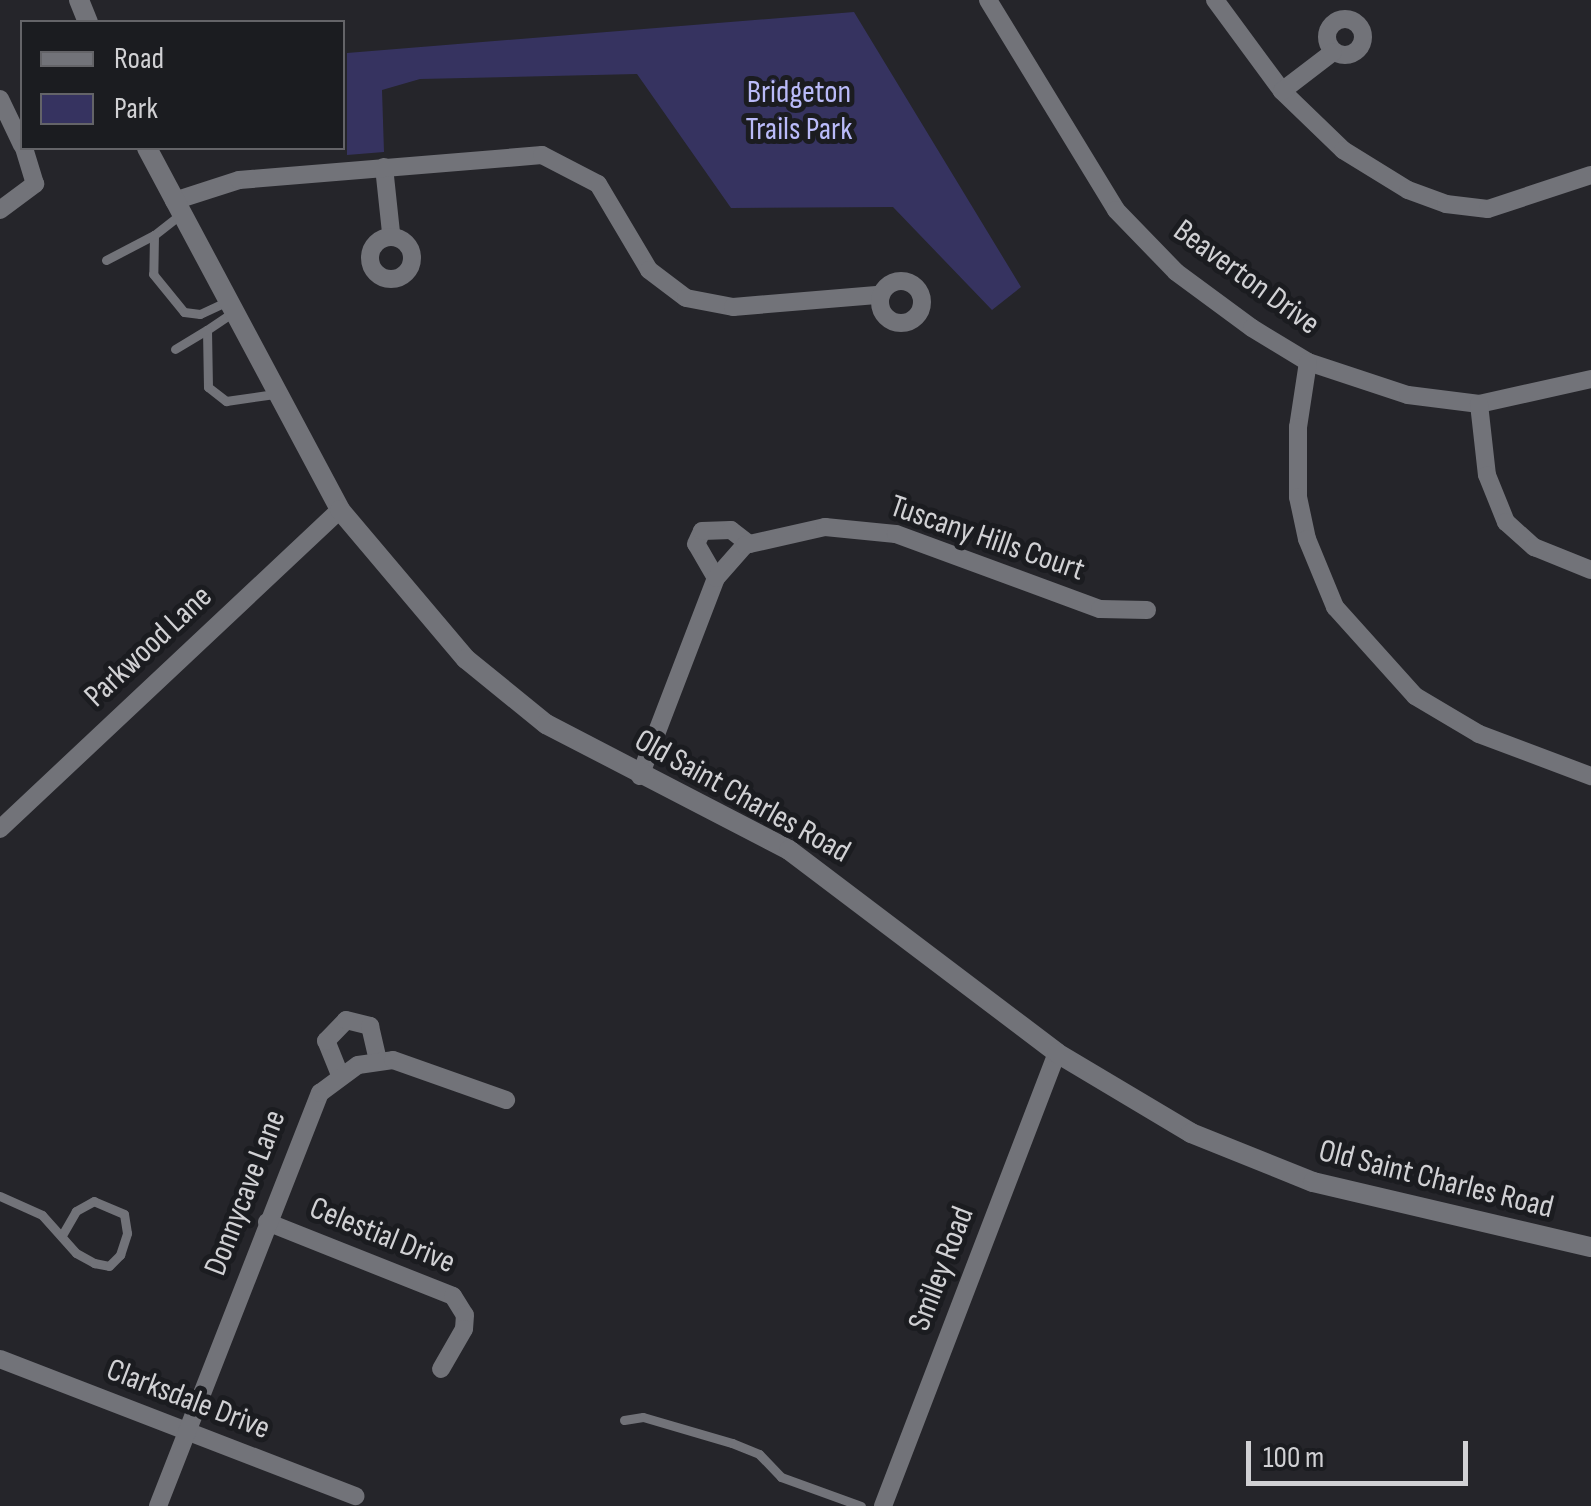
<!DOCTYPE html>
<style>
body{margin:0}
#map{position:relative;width:1591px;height:1506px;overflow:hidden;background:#25252a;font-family:"Sofia Sans Condensed",sans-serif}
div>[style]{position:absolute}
.green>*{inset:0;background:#363360}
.service>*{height:9px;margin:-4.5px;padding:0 4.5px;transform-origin:4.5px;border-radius:4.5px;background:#727379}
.minor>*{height:18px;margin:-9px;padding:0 9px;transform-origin:9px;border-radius:9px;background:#727379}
.minor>.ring{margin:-9px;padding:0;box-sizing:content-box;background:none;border:18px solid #727379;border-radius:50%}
.tertiary>*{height:20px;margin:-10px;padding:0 10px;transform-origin:10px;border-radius:10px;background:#727379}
span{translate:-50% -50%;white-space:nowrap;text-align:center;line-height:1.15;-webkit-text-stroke:10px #1b1c20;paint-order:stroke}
.park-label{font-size:32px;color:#babbf9}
.street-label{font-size:32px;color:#d1d1d4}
.legend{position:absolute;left:20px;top:20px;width:325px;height:130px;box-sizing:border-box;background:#1b1c20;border:2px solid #646468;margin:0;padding:12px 18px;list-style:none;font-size:30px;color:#d1d1d4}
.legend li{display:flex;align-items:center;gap:20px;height:50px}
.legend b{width:50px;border:2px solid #646468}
.scale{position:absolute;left:1246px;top:1441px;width:222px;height:45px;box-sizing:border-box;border:5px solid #d1d1d4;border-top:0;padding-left:12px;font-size:30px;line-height:35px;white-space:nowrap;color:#d1d1d4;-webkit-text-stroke:8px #1b1c20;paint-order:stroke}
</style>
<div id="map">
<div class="green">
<div style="clip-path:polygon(854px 12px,1021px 287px,992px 310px,893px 207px,731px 208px,637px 74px,420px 79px,382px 90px,384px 152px,347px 155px,347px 53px)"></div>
</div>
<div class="service">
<div style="left:181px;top:214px;width:34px;rotate:142deg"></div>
<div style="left:154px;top:235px;width:39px;rotate:91deg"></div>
<div style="left:153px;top:274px;width:49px;rotate:50.8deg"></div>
<div style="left:184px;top:312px;width:16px;rotate:7deg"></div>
<div style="left:200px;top:314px;width:29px;rotate:-25deg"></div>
<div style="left:106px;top:260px;width:54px;rotate:-27.5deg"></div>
<div style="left:232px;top:313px;width:30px;rotate:146deg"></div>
<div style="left:207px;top:330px;width:57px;rotate:89deg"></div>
<div style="left:208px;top:387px;width:23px;rotate:38deg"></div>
<div style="left:226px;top:401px;width:49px;rotate:-8.3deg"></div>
<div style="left:175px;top:349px;width:37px;rotate:-31deg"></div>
<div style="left:0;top:1196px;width:46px;rotate:24.3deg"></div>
<div style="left:42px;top:1215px;width:51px;rotate:48.2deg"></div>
<div style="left:76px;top:1253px;width:21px;rotate:29deg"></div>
<div style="left:94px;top:1263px;width:15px;rotate:11deg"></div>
<div style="left:109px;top:1266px;width:16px;rotate:-45deg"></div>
<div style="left:120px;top:1255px;width:23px;rotate:-72deg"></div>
<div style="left:127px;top:1233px;width:19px;rotate:-99deg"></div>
<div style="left:124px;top:1214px;width:33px;rotate:-157deg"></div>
<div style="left:94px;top:1201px;width:21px;rotate:151deg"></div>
<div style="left:76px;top:1211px;width:28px;rotate:120deg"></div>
<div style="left:624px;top:1420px;width:19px;rotate:-9deg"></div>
<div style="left:643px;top:1417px;width:93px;rotate:16.3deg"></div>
<div style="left:732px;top:1443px;width:29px;rotate:22deg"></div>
<div style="left:759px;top:1454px;width:32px;rotate:46deg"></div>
<div style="left:781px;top:1477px;width:85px;rotate:19.9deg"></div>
</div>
<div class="minor">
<div style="left:988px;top:0;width:246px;rotate:58.6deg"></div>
<div style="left:1116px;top:210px;width:86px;rotate:45.9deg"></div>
<div style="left:1176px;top:272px;width:94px;rotate:36.4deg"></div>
<div style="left:1252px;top:328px;width:66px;rotate:31.3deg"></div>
<div style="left:1308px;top:362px;width:105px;rotate:18.3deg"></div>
<div style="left:1408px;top:395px;width:72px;rotate:7.2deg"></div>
<div style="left:1479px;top:404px;width:115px;rotate:-12.6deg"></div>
<div style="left:1215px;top:0;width:113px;rotate:53.6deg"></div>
<div style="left:1282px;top:91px;width:85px;rotate:44deg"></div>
<div style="left:1343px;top:150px;width:76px;rotate:31.6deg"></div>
<div style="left:1408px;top:190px;width:40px;rotate:20.2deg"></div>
<div style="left:1446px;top:204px;width:42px;rotate:6.8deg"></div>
<div style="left:1488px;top:209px;width:108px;rotate:-18.3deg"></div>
<div class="ring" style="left:1327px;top:19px;width:18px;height:18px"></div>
<div style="left:1282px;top:91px;width:64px;rotate:-37.4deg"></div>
<div style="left:0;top:99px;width:51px;rotate:64.4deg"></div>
<div style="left:384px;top:167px;width:66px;rotate:83.9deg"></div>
<div style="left:174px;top:201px;width:68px;rotate:-17.9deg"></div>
<div style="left:239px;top:180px;width:304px;rotate:-4.7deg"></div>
<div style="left:542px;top:155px;width:63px;rotate:27.4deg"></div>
<div style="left:598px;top:184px;width:100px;rotate:59.3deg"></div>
<div style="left:649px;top:270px;width:46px;rotate:37.1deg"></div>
<div style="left:686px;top:298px;width:48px;rotate:10.8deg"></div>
<div style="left:733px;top:307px;width:144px;rotate:-4.8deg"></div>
<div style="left:0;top:210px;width:44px;rotate:-36.6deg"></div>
<div style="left:35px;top:184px;width:38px;rotate:-107deg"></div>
<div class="ring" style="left:370px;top:237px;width:24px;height:24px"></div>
<div class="ring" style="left:880px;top:281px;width:24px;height:24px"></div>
<div style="left:1308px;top:362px;width:66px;rotate:98.7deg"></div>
<div style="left:1298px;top:427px;width:70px;rotate:90deg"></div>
<div style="left:1298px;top:497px;width:43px;rotate:77.9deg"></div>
<div style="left:1307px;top:539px;width:74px;rotate:67.6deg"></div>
<div style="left:1335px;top:607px;width:120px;rotate:48deg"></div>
<div style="left:1415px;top:696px;width:74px;rotate:30.7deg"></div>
<div style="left:1479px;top:734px;width:120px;rotate:20.6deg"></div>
<div style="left:1479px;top:404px;width:71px;rotate:83.6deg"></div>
<div style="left:1487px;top:475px;width:51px;rotate:68deg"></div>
<div style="left:1506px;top:522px;width:38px;rotate:42deg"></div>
<div style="left:1534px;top:547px;width:61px;rotate:22deg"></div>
<div style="left:716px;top:578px;width:39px;rotate:-120deg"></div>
<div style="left:696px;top:544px;width:14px;rotate:-65deg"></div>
<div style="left:702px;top:531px;width:29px;rotate:-2deg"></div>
<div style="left:731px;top:530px;width:23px;rotate:38deg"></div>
<div style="left:640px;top:776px;width:212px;rotate:-69deg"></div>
<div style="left:716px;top:578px;width:44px;rotate:-48.7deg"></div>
<div style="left:745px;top:545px;width:82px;rotate:-12.7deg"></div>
<div style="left:825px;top:527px;width:71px;rotate:5.6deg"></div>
<div style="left:896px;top:534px;width:217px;rotate:20.2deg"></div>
<div style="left:1100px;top:609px;width:47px;rotate:1.2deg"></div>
<div style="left:0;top:829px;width:466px;rotate:-43.2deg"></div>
<div style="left:340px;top:1075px;width:37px;rotate:-112deg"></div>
<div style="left:326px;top:1041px;width:29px;rotate:-46deg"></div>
<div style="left:346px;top:1020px;width:25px;rotate:14deg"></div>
<div style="left:370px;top:1026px;width:36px;rotate:77deg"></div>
<div style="left:267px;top:1222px;width:200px;rotate:21.7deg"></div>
<div style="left:453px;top:1296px;width:22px;rotate:58deg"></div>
<div style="left:465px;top:1315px;width:14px;rotate:94deg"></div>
<div style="left:464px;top:1329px;width:46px;rotate:119.9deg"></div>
<div style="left:0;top:1359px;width:381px;rotate:21.1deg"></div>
<div style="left:158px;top:1506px;width:444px;rotate:-68.6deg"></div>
<div style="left:320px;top:1093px;width:47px;rotate:-36.4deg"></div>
<div style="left:358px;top:1065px;width:35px;rotate:-8deg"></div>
<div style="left:393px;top:1060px;width:120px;rotate:19.5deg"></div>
<div style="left:883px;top:1506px;width:485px;rotate:-69deg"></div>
</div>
<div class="tertiary">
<div style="left:79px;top:0;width:24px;rotate:68deg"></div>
<div style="left:147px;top:148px;width:410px;rotate:61.9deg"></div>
<div style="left:340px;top:510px;width:195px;rotate:49.8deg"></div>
<div style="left:466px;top:659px;width:103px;rotate:39.1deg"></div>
<div style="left:546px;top:724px;width:274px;rotate:27.4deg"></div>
<div style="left:789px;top:850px;width:336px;rotate:37.1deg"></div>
<div style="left:1057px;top:1053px;width:156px;rotate:30.8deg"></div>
<div style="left:1191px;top:1133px;width:131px;rotate:21.9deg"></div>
<div style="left:1313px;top:1182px;width:285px;rotate:13.2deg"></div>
</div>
<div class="park-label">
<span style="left:799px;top:112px">Bridgeton<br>Trails Park</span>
</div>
<div class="street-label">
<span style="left:1246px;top:278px;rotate:36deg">Beaverton Drive</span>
<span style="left:987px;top:539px;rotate:19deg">Tuscany Hills Court</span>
<span style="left:149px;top:647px;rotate:-43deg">Parkwood Lane</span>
<span style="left:742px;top:797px;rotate:29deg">Old Saint Charles Road</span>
<span style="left:1436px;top:1180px;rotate:14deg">Old Saint Charles Road</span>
<span style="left:246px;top:1193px;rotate:-69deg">Donnycave Lane</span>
<span style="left:382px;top:1236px;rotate:22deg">Celestial Drive</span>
<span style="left:942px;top:1269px;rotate:-69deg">Smiley Road</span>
<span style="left:188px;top:1400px;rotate:21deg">Clarksdale Drive</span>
</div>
<ul class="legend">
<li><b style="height:12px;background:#727379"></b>Road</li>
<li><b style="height:28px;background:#363360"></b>Park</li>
</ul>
<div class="scale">100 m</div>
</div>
